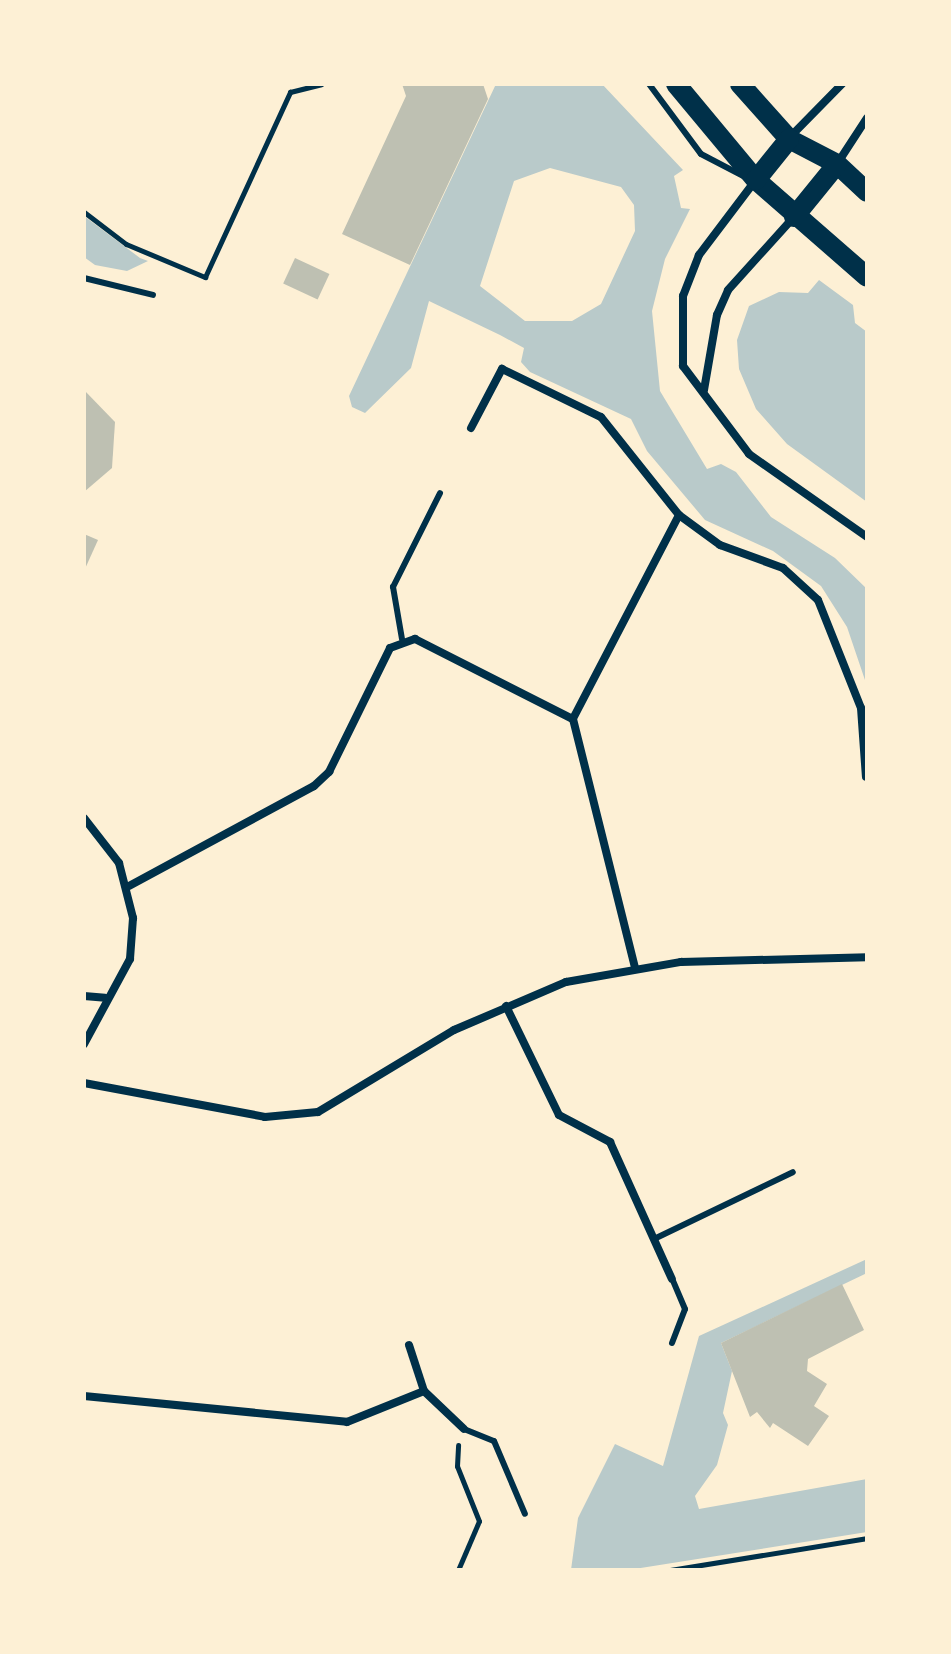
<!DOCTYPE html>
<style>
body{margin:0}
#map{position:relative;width:951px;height:1654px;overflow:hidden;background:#fdf0d5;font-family:"Libre Baskerville",serif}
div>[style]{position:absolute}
.green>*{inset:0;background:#b9caca}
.building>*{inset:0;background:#bec0b2;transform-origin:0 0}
.path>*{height:5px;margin:-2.5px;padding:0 2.5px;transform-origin:2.5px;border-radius:2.5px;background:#003049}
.service>*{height:6px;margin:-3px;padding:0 3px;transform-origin:3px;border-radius:3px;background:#003049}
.minor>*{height:8px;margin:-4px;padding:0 4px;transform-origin:4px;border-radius:4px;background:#003049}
.primary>*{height:20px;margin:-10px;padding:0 10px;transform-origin:10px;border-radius:10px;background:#003049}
span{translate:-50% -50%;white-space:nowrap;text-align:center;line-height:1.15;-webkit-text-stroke:6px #fdf0d5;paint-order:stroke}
.frame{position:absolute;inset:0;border:86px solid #fdf0d5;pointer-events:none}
</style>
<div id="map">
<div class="green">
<div style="clip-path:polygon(evenodd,496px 84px,602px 84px,683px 170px,674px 176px,681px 208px,690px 209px,665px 259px,652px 311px,660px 391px,707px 469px,721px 464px,736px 472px,771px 517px,835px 558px,867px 589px,867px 686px,847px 627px,821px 586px,773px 551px,705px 520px,647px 451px,631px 419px,530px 372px,521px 362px,524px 348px,500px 335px,429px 301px,411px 368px,365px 413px,352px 407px,349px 396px,496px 84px,550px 168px,621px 187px,634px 205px,635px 231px,601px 304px,572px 321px,525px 321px,480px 286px,514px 181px,550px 168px)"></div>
<div style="clip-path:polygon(84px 216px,140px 258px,148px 261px,127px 271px,95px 265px,84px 257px)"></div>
<div style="clip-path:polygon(819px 280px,853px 305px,855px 323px,867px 332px,867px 502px,787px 444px,756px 409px,739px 369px,737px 340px,749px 306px,779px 292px,808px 293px)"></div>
<div style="clip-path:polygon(867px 1259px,867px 1273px,721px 1343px,732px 1371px,723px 1413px,728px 1425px,717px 1465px,695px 1496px,699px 1509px,867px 1479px,867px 1532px,628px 1570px,571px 1570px,578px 1518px,615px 1444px,663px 1466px,699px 1336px)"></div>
</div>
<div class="building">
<div style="clip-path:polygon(402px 84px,483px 84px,488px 99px,410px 265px,342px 234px,406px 96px)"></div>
<div style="left:295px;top:258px;width:38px;height:28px;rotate:25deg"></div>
<div style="clip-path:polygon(84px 390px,115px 422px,112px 468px,84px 492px)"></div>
<div style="clip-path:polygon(84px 534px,98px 540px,84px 571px)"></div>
<div style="clip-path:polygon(842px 1284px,864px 1330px,808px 1359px,807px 1371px,827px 1384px,814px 1406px,829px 1416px,808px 1446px,773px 1423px,770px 1428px,757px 1412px,750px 1417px,721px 1343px)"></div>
</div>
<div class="path">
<div style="left:84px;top:212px;width:53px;rotate:37.3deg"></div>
<div style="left:126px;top:244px;width:86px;rotate:22.7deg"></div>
<div style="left:205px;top:277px;width:204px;rotate:-65.3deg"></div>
<div style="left:290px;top:92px;width:32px;rotate:-14deg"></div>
<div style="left:458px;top:1570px;width:53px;rotate:-66.8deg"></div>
<div style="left:479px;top:1521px;width:59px;rotate:-111.8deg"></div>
<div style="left:457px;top:1466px;width:21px;rotate:-87deg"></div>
<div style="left:670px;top:1570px;width:200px;rotate:-9.2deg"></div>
</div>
<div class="service">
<div style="left:649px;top:84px;width:87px;rotate:53.4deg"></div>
<div style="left:701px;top:154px;width:50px;rotate:27.6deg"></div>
<div style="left:84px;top:278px;width:71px;rotate:13.8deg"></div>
<div style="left:402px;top:639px;width:53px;rotate:-99.8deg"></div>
<div style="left:393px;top:587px;width:105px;rotate:-63.4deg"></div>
<div style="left:654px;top:1239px;width:154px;rotate:-25.7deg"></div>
<div style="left:672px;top:1343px;width:36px;rotate:-69deg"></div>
<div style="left:685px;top:1309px;width:33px;rotate:-113deg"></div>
<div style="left:464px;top:1429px;width:32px;rotate:22deg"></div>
<div style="left:494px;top:1441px;width:79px;rotate:67deg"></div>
</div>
<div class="minor">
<div style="left:789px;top:138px;width:76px;rotate:-45.5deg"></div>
<div style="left:837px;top:164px;width:55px;rotate:-56.9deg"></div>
<div style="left:755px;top:181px;width:93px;rotate:127.1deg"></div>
<div style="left:699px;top:255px;width:44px;rotate:111.3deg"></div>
<div style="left:683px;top:296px;width:70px;rotate:90deg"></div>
<div style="left:683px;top:366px;width:110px;rotate:53.1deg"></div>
<div style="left:749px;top:454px;width:144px;rotate:35.1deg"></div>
<div style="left:704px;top:390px;width:76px;rotate:-80.2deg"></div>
<div style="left:717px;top:315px;width:27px;rotate:-66deg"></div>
<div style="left:728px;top:290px;width:98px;rotate:-47.9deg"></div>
<div style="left:471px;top:428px;width:67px;rotate:-62.3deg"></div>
<div style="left:502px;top:369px;width:110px;rotate:25.9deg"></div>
<div style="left:601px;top:417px;width:125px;rotate:51.5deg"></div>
<div style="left:679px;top:515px;width:230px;rotate:117.5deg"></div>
<div style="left:679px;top:515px;width:51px;rotate:36.2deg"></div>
<div style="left:720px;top:545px;width:67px;rotate:20.1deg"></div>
<div style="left:783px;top:568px;width:47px;rotate:42.4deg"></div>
<div style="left:818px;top:600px;width:116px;rotate:68.3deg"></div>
<div style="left:861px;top:708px;width:69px;rotate:85.9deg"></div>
<div style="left:84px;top:818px;width:57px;rotate:52.1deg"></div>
<div style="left:119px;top:863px;width:57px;rotate:75.7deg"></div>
<div style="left:133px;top:918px;width:41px;rotate:94.2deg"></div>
<div style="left:130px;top:959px;width:97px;rotate:118.4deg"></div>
<div style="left:129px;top:886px;width:210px;rotate:-28.4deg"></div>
<div style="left:314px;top:786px;width:21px;rotate:-43deg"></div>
<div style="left:329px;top:772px;width:138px;rotate:-63.8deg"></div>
<div style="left:390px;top:648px;width:27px;rotate:-20deg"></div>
<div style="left:415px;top:639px;width:177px;rotate:26.9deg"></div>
<div style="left:573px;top:719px;width:256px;rotate:76deg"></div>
<div style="left:84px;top:996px;width:21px;rotate:5deg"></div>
<div style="left:506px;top:1006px;width:121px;rotate:64.1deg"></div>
<div style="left:559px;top:1115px;width:58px;rotate:27.9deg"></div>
<div style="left:610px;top:1142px;width:150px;rotate:65.7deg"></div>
<div style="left:84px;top:1083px;width:184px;rotate:10.6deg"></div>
<div style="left:265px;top:1117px;width:53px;rotate:-5.4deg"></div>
<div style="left:318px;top:1112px;width:159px;rotate:-31.1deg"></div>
<div style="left:454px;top:1030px;width:122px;rotate:-23.2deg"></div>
<div style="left:566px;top:982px;width:117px;rotate:-9.9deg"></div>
<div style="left:681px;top:962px;width:186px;rotate:-1.5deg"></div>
<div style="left:409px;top:1345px;width:48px;rotate:71.9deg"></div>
<div style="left:424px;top:1391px;width:55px;rotate:43.5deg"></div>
<div style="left:84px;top:1396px;width:264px;rotate:5.6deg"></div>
<div style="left:347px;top:1422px;width:83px;rotate:-21.9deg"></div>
</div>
<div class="primary">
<div style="left:676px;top:84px;width:125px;rotate:50.2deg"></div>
<div style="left:756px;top:180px;width:147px;rotate:41.1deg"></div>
<div style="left:740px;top:84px;width:74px;rotate:48.3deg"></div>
<div style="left:789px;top:139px;width:54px;rotate:27.5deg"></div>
<div style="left:837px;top:164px;width:41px;rotate:43deg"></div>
<div style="left:756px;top:180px;width:53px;rotate:-51.2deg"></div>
<div style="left:794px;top:217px;width:68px;rotate:-50.9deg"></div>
</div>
<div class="frame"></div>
</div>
